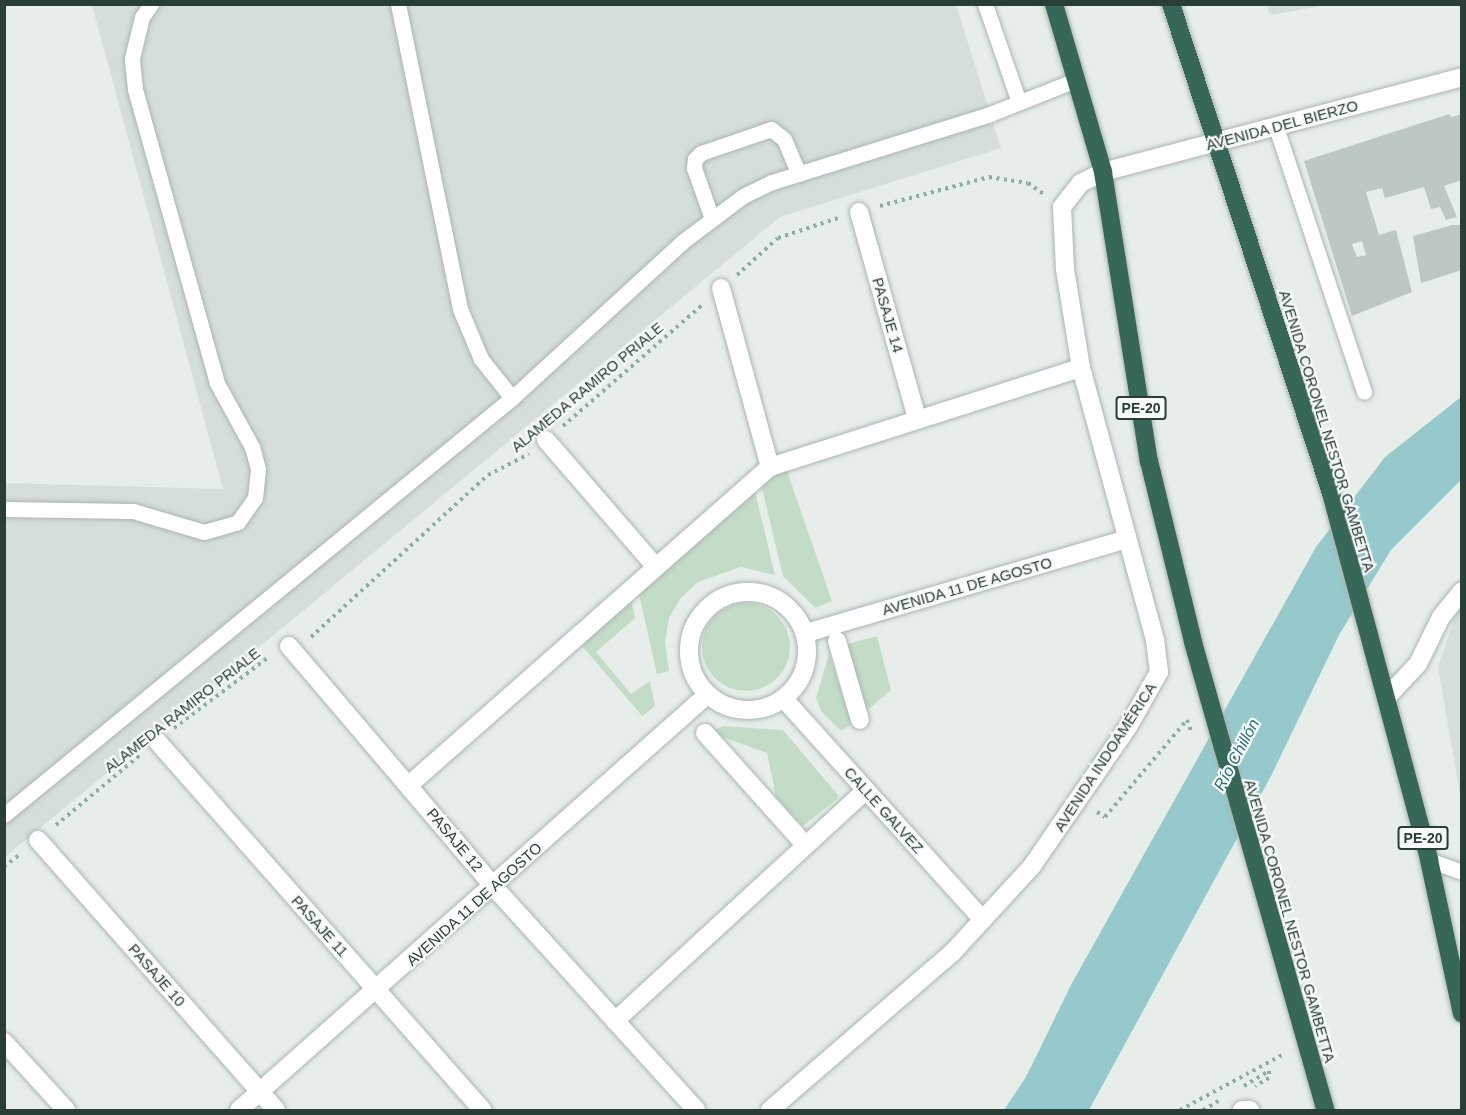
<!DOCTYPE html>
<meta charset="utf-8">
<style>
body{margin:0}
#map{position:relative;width:1466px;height:1115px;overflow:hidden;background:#e7eeea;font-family:Helvetica,sans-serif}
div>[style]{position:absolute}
.built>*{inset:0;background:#d5ded9}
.green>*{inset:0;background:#c3dcc7}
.round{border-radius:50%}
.water>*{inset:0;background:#96c9cc}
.building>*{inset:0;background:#bdc8c3}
.path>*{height:4px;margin-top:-2px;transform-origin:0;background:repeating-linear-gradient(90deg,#8bae9f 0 3px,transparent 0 7.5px)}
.roads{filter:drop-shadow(0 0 2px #aab6b0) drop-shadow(0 0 2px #aab6b0)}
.lane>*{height:15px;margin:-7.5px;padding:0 7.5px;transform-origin:7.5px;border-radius:7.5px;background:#fff}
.street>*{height:18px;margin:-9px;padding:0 9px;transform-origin:9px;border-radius:9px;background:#fff}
.street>.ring{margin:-9px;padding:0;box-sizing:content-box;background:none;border:18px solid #fff;border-radius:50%}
.secondary>*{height:18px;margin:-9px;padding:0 9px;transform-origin:9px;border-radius:9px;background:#fff}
.highway>*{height:18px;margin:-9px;padding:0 9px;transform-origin:9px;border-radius:9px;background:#376758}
span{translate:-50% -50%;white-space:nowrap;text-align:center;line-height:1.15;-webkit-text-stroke:4.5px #f7faf9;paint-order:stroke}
.shield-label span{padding:2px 4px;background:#f7faf9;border:2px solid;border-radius:4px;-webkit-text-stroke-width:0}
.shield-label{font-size:14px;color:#283e36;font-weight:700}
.street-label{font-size:15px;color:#283e36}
.water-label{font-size:16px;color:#286f74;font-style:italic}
.frame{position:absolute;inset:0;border:6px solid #283e36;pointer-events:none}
</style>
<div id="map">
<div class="built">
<div style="clip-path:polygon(92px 5px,956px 5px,1001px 148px,780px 217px,5px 857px,4px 483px,223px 489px)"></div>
<div style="clip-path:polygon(1267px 5px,1267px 4px,1326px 5px,1270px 15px)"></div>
<div style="clip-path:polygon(1461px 599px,1461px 800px,1438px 667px)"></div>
</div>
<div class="green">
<div style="clip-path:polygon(786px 468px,832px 601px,815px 608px,783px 576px,761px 484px)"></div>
<div style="clip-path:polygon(755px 492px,775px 575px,741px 567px,698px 582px,680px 599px,669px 618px,665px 642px,669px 671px,657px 674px,639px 594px)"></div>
<div style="clip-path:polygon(631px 599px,635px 618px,596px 652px,631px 694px,650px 681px,655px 706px,642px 716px,582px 646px)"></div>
<div class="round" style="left:702px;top:603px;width:88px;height:88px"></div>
<div style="clip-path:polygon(877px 636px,891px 690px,865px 712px,844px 645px)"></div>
<div style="clip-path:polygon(829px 654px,852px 724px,841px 731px,821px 711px,816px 698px)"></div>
<div style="clip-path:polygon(722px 726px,783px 730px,838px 795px,837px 799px,803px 826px,776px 797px,767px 753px,720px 736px,716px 730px)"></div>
</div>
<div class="water">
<div style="clip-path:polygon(1461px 397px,1461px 480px,1391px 550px,1339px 635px,1271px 776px,1089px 1110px,1004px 1110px,1026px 1077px,1072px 983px,1316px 547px,1385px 457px)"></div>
</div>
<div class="building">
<div style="clip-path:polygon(evenodd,1449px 114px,1451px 117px,1462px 114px,1462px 180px,1444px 186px,1457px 217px,1446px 220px,1440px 207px,1431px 209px,1424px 187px,1385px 198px,1382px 188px,1366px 192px,1379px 235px,1396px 230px,1412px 292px,1352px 316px,1304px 161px,1449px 114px,1362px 241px,1366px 255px,1357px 257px,1352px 244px,1362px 241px)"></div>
<div style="clip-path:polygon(1452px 225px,1462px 225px,1462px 270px,1421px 283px,1413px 236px)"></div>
</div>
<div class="path">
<div style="left:880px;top:206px;width:113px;rotate:-14.9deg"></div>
<div style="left:989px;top:177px;width:39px;rotate:9deg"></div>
<div style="left:1028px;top:183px;width:19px;rotate:35deg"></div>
<div style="left:737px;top:275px;width:55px;rotate:-42.1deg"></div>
<div style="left:778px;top:238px;width:63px;rotate:-18.4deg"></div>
<div style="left:563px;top:426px;width:184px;rotate:-41deg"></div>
<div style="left:311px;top:637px;width:240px;rotate:-42.5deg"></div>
<div style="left:488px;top:475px;width:46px;rotate:-27.1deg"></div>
<div style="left:1187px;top:720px;width:12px;rotate:70deg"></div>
<div style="left:174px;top:728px;width:119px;rotate:-36.8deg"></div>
<div style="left:1097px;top:812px;width:9px;rotate:32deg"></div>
<div style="left:1105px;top:817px;width:127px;rotate:-49.8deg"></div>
<div style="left:56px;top:825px;width:109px;rotate:-39.8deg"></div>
<div style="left:4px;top:867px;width:21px;rotate:-39deg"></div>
<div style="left:1244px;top:1086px;width:29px;rotate:-31deg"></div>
<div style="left:1269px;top:1071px;width:7px;rotate:90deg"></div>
<div style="left:1269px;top:1078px;width:16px;rotate:150deg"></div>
<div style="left:1180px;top:1110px;width:118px;rotate:-28.3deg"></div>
<div style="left:1203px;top:1110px;width:20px;rotate:-30deg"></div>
</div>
<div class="roads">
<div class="lane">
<div style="left:398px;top:4px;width:311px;rotate:78.5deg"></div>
<div style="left:460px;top:309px;width:54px;rotate:67.2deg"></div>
<div style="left:481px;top:359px;width:50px;rotate:51.5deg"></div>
<div style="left:985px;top:4px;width:104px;rotate:70.9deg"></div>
<div style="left:1276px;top:127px;width:279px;rotate:71.6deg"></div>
<div style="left:712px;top:219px;width:54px;rotate:-109.4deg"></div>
<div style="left:694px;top:168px;width:9px;rotate:-84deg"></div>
<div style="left:695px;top:159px;width:8px;rotate:-45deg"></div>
<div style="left:701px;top:153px;width:74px;rotate:-18.9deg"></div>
<div style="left:771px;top:129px;width:16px;rotate:38deg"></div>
<div style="left:784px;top:139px;width:38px;rotate:67deg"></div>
<div style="left:4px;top:509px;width:129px;rotate:0.9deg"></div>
<div style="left:133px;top:511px;width:74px;rotate:16.5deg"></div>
<div style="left:204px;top:532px;width:35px;rotate:-16deg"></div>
<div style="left:238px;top:522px;width:29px;rotate:-55deg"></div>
<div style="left:255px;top:498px;width:29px;rotate:-84deg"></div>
<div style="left:258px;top:469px;width:23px;rotate:-105deg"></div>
<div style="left:252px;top:447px;width:73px;rotate:-118.7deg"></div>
<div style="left:217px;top:383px;width:305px;rotate:-105.6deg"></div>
<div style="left:135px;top:89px;width:31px;rotate:-96deg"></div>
<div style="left:132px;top:58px;width:42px;rotate:-76.3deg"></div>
<div style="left:142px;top:17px;width:16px;rotate:-55deg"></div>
<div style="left:4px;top:815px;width:657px;rotate:-39.38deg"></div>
<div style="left:512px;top:398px;width:231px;rotate:-42.5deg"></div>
<div style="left:682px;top:242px;width:76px;rotate:-37deg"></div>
<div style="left:743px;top:196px;width:32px;rotate:-26deg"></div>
<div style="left:772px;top:182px;width:228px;rotate:-17.3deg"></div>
<div style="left:990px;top:114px;width:92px;rotate:-21.6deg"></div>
<div style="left:1429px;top:860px;width:35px;rotate:20deg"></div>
</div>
<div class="street">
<div style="left:859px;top:212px;width:214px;rotate:74.3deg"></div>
<div style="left:721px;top:288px;width:186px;rotate:74.7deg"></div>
<div style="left:546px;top:440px;width:167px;rotate:49.1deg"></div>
<div class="ring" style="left:689px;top:592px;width:100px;height:100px"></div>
<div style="left:806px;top:633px;width:334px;rotate:-16.3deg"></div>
<div style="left:837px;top:641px;width:82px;rotate:73.8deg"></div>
<div style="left:289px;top:646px;width:316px;rotate:49.6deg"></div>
<div style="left:494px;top:887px;width:301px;rotate:47.8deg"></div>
<div style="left:1387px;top:697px;width:45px;rotate:-46.8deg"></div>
<div style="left:1418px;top:664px;width:52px;rotate:-63.9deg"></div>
<div style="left:1441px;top:617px;width:33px;rotate:-51deg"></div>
<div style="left:784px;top:699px;width:297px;rotate:48deg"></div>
<div style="left:705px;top:733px;width:141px;rotate:48.2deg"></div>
<div style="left:157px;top:741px;width:492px;rotate:48.6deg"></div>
<div style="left:409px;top:785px;width:481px;rotate:-41.4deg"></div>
<div style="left:770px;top:467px;width:326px;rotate:-17.7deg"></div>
<div style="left:38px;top:840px;width:360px;rotate:48.6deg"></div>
<div style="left:615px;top:1021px;width:341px;rotate:-42.6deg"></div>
<div style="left:4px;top:1042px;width:92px;rotate:47.6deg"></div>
<div style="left:239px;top:1110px;width:625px;rotate:-41.57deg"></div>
<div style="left:770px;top:1110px;width:242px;rotate:-40.8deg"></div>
<div style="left:953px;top:952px;width:117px;rotate:-47.4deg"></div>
<div style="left:1032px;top:866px;width:169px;rotate:-55.4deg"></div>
<div style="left:1128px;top:727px;width:63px;rotate:-60.6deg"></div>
<div style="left:1159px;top:672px;width:32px;rotate:-97deg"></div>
<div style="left:1155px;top:640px;width:282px;rotate:-105.2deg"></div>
<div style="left:1081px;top:368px;width:100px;rotate:-99.2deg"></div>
<div style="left:1065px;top:269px;width:62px;rotate:-92.8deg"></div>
<div style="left:1062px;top:207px;width:31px;rotate:-52deg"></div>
<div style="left:1081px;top:183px;width:25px;rotate:-27deg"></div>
<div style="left:1242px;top:1110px;width:8px"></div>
</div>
<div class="secondary">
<div style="left:1103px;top:172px;width:371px;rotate:-14.8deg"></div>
</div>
<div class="highway">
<div style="left:1054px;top:4px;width:175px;rotate:73.7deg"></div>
<div style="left:1103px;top:172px;width:293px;rotate:81deg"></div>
<div style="left:1149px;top:461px;width:186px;rotate:76.3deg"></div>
<div style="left:1193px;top:642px;width:486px;rotate:74.2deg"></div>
<div style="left:1171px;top:4px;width:515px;rotate:71.88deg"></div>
<div style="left:1331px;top:493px;width:380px;rotate:75deg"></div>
<div style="left:1429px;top:860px;width:157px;rotate:77.9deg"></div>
</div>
</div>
<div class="shield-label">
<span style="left:1141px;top:408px">PE-20</span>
<span style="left:1423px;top:838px">PE-20</span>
</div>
<div class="street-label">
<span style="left:1282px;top:125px;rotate:-15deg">AVENIDA DEL BIERZO</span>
<span style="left:888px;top:315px;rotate:74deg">PASAJE 14</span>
<span style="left:587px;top:387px;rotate:-40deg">ALAMEDA RAMIRO PRIALE</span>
<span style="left:1327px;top:431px;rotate:73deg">AVENIDA CORONEL NESTOR GAMBETTA</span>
<span style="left:967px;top:586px;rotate:-16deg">AVENIDA 11 DE AGOSTO</span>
<span style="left:182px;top:710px;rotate:-38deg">ALAMEDA RAMIRO PRIALE</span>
<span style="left:1105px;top:757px;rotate:-57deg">AVENIDA INDOAMÉRICA</span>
<span style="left:884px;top:810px;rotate:48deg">CALLE GALVEZ</span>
<span style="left:455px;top:840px;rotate:50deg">PASAJE 12</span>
<span style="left:474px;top:904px;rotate:-42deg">AVENIDA 11 DE AGOSTO</span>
<span style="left:1290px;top:921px;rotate:74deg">AVENIDA CORONEL NESTOR GAMBETTA</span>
<span style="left:320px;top:926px;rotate:48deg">PASAJE 11</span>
<span style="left:157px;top:975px;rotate:49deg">PASAJE 10</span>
</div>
<div class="water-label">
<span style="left:1237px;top:755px;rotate:-62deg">Río Chillón</span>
</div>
<div class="frame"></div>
</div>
